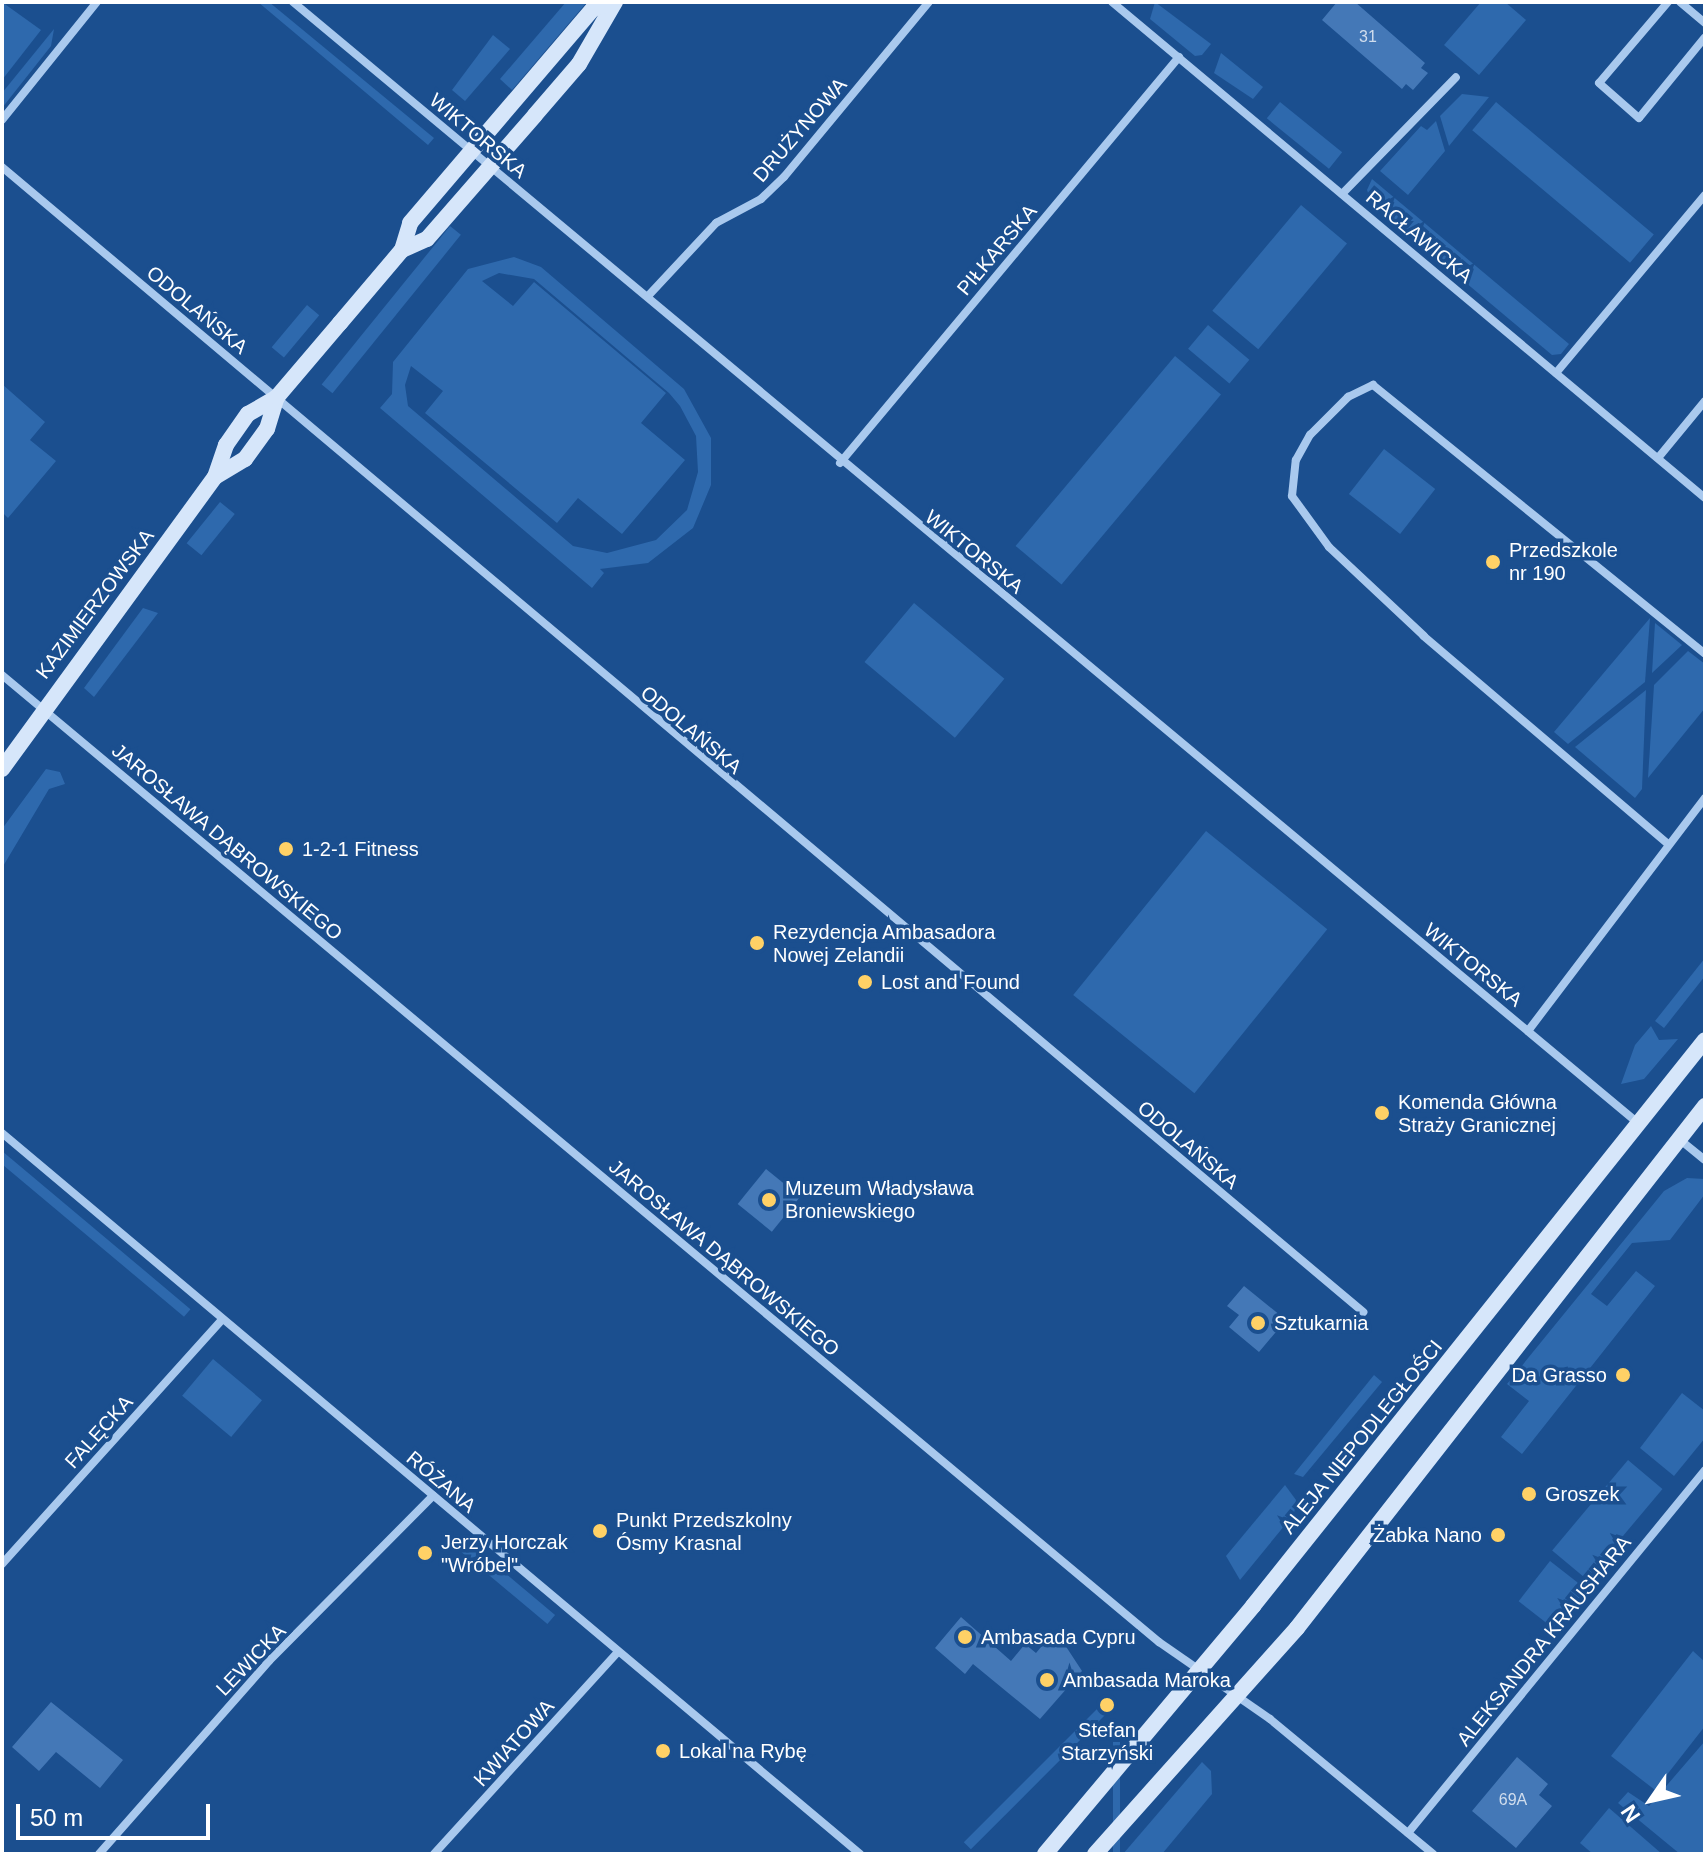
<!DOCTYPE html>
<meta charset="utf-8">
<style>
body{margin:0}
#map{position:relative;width:1707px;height:1856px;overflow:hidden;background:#1b4f8f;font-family:Arial,sans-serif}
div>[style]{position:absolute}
.green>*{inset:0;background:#2e69ad;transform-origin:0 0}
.building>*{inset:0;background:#4478b7;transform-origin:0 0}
.street>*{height:8px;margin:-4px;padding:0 4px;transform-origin:4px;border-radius:4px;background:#a9c9ee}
.secondary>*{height:16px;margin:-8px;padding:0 8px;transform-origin:8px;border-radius:8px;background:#d6e6fa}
.dots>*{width:22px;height:22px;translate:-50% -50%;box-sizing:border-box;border:4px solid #1b4f8f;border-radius:50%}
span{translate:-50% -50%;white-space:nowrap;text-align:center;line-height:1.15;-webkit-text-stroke:7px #1b4f8f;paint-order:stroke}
.number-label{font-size:16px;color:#d0dded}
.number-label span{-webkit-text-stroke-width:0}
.street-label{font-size:20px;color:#fff}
.poi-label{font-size:20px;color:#fff}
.left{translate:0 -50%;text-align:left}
.right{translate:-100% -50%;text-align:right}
.frame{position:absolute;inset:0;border:4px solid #fff;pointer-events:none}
.north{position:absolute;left:1611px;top:1760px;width:80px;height:80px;-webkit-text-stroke:6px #1b4f8f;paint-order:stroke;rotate:236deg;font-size:22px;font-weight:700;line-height:32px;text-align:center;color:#fff}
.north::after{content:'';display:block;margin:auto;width:28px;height:36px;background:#fff;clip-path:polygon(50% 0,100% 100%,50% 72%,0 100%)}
.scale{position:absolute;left:16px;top:1804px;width:194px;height:36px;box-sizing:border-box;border:4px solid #fff;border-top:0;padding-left:10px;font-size:24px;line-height:28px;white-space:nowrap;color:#fff;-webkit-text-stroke:6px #1b4f8f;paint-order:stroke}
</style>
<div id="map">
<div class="green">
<div style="clip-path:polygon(2px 2px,41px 30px,2px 80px)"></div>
<div style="clip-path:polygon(258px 2px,269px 2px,434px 138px,428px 145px)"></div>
<div style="clip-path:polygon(566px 2px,587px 2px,512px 90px,500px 79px)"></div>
<div style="clip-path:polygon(1155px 2px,1211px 44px,1202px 55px,1195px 56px,1150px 19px)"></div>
<div style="clip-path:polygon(1481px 2px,1505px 2px,1526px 20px,1479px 75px,1444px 45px)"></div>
<div style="clip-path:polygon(54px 29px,51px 46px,2px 108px,2px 93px)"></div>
<div style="clip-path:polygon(493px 35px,510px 49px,465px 101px,452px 90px)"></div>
<div style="clip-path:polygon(1221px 53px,1263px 87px,1253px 99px,1214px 73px)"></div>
<div style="clip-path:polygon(1462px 94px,1489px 97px,1449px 146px,1440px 116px)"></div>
<div style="left:1280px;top:102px;width:80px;height:21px;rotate:39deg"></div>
<div style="left:1496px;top:102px;width:206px;height:37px;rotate:40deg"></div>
<div style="clip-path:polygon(1436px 121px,1445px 151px,1408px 195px,1380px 171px,1421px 126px,1427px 130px)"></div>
<div style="clip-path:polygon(1372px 179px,1569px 344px,1561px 354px,1552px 355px,1372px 204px,1367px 190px)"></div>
<div style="left:1301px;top:205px;width:60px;height:138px;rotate:40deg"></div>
<div style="left:450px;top:226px;width:14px;height:204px;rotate:39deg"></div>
<div style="clip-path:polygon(evenodd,514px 257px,541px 267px,684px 389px,711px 438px,711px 485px,693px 528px,648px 563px,600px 569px,604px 573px,592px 588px,380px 408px,392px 394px,393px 362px,468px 269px,514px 257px,499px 273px,534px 279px,669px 393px,680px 406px,696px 436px,698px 472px,687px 510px,656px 540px,607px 553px,573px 546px,408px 406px,405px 385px,411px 366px,443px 391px,425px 413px,557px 523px,578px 498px,622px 534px,685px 460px,641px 423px,666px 393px,534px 282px,513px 306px,482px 281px,499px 273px)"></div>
<div style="left:307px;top:305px;width:16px;height:55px;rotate:40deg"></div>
<div style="left:1208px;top:325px;width:54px;height:31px;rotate:40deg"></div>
<div style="left:1175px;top:356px;width:60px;height:248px;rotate:40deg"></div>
<div style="clip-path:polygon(2px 384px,45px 422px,30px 440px,56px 461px,8px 518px,2px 512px)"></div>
<div style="left:1384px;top:449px;width:65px;height:57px;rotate:38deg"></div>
<div style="left:220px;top:502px;width:19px;height:53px;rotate:39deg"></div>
<div style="left:914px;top:603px;width:118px;height:77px;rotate:40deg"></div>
<div style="clip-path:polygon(143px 608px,158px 613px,94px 697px,84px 688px)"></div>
<div style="clip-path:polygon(1650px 618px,1645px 682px,1568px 744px,1554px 732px)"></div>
<div style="clip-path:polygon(1655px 623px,1682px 645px,1652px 673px)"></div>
<div style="clip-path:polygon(1688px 651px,1705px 664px,1705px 708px,1648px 778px,1654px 685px)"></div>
<div style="clip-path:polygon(1646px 690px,1642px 789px,1635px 798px,1575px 747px)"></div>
<div style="clip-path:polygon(46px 769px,60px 772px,65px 784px,49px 789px,2px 868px,2px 829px)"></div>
<div style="left:1206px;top:831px;width:156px;height:211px;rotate:39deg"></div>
<div style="clip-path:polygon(1705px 958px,1705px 976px,1664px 1028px,1655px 1021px)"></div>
<div style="clip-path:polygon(1651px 1026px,1659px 1040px,1678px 1039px,1644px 1079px,1621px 1084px,1635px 1045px)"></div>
<div style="left:2px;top:1151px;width:246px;height:10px;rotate:40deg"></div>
<div style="clip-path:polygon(1687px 1178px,1705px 1179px,1705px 1194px,1670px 1240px,1632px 1243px,1591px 1294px,1607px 1306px,1636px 1271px,1655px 1286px,1522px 1454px,1501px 1437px,1529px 1401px,1507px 1384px,1664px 1191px)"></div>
<div style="left:213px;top:1359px;width:64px;height:48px;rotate:40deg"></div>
<div style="clip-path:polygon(1374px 1375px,1382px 1382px,1303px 1477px,1294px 1474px)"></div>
<div style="clip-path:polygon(1682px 1393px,1705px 1411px,1705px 1438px,1674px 1476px,1640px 1448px)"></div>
<div style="left:1628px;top:1460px;width:45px;height:118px;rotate:40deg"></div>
<div style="clip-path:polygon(1285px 1485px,1296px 1500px,1294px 1514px,1240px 1580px,1226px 1556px)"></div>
<div style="left:467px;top:1541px;width:115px;height:12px;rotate:40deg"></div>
<div style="left:1550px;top:1561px;width:46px;height:51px;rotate:38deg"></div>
<div style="clip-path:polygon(1693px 1651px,1705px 1662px,1705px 1726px,1655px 1790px,1611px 1756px)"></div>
<div style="left:1101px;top:1705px;width:10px;height:194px;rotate:45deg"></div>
<div style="clip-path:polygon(1705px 1741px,1705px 1854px,1680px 1854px,1618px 1803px,1628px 1792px,1649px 1806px)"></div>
<div style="left:1113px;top:1742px;width:7px;height:146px"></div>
<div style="clip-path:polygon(1202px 1762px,1211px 1771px,1212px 1794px,1162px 1854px,1123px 1854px)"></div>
<div style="clip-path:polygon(1609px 1808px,1662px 1854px,1593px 1854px,1580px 1843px)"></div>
</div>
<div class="building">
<div style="clip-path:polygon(1337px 2px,1355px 2px,1425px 63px,1421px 68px,1428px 73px,1413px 90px,1406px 84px,1402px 89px,1322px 20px)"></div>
<div style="left:766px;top:1169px;width:44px;height:45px;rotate:39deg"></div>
<div style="clip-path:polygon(1244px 1286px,1286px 1320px,1259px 1352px,1229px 1327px,1239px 1315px,1227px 1306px)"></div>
<div style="clip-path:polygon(961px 1617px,1011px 1661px,1025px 1644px,1036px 1653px,1046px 1641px,1065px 1645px,1082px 1671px,1040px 1719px,973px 1664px,965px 1674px,935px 1648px)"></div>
<div style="clip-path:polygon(51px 1702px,123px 1760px,100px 1788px,56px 1752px,39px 1771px,12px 1747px)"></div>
<div style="clip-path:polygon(1517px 1757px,1548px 1784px,1539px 1795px,1552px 1806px,1516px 1848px,1472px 1811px)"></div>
</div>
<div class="street">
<div style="left:293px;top:2px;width:1751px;rotate:39.81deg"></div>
<div style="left:1112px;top:2px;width:773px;rotate:39.91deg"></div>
<div style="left:1668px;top:2px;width:106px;rotate:130.4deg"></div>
<div style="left:1599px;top:83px;width:53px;rotate:41.2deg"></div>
<div style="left:1639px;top:118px;width:104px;rotate:-50.8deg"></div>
<div style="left:1680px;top:2px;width:33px;rotate:40deg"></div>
<div style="left:2px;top:120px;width:151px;rotate:-51.2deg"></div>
<div style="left:2px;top:167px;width:1779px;rotate:40.07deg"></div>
<div style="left:1342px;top:194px;width:163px;rotate:-45.7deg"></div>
<div style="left:648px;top:296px;width:100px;rotate:-47deg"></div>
<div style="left:716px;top:223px;width:51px;rotate:-28.1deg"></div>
<div style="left:761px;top:199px;width:32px;rotate:-44deg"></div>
<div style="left:784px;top:177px;width:227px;rotate:-50.4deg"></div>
<div style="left:1556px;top:373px;width:232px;rotate:-50.1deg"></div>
<div style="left:1658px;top:458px;width:74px;rotate:-50.5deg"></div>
<div style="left:840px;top:463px;width:529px;rotate:-50.14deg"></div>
<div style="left:2px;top:675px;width:1508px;rotate:39.89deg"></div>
<div style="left:1159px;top:1642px;width:135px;rotate:34.7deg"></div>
<div style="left:1270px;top:1719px;width:212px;rotate:39.6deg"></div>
<div style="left:1668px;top:844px;width:321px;rotate:-139.6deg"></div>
<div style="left:1424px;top:636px;width:130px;rotate:-136.9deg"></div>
<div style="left:1329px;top:547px;width:63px;rotate:-126deg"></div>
<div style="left:1292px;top:496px;width:36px;rotate:-84deg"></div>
<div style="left:1296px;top:460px;width:29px;rotate:-61deg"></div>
<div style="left:1310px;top:435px;width:54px;rotate:-45deg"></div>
<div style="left:1348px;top:397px;width:28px;rotate:-26deg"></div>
<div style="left:1373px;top:385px;width:427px;rotate:39deg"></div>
<div style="left:1528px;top:1031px;width:293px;rotate:-52.8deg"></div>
<div style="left:2px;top:1133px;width:1121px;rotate:40.04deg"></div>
<div style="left:1679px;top:1139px;width:33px;rotate:39deg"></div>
<div style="left:2px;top:1564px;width:327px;rotate:-48deg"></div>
<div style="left:1408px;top:1833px;width:469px;rotate:-50.7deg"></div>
<div style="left:99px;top:1854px;width:257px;rotate:-48.6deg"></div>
<div style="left:269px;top:1661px;width:233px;rotate:-45.2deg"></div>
<div style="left:434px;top:1854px;width:272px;rotate:-47.7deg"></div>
</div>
<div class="secondary">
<div style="left:402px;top:250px;width:27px;rotate:-24deg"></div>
<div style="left:427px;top:239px;width:164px;rotate:-48.9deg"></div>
<div style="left:535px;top:115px;width:67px;rotate:-49.2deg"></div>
<div style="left:579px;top:64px;width:72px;rotate:-59.9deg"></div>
<div style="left:215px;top:477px;width:35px;rotate:-31deg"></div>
<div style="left:245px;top:459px;width:37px;rotate:-54deg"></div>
<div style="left:267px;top:429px;width:34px;rotate:-73deg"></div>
<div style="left:2px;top:769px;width:361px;rotate:-53.9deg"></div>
<div style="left:215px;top:477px;width:34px;rotate:-71deg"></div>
<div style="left:226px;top:445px;width:38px;rotate:-55deg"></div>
<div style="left:248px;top:414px;width:34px;rotate:-30deg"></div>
<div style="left:277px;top:397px;width:97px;rotate:-49.6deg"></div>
<div style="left:340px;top:323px;width:96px;rotate:-49.7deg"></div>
<div style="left:402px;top:250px;width:28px;rotate:-73deg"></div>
<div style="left:410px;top:223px;width:282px;rotate:-49.5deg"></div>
<div style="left:593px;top:9px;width:21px;rotate:-19deg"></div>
<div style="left:1045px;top:1854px;width:324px;rotate:-50deg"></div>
<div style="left:1253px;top:1606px;width:724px;rotate:-51.39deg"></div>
<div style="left:1095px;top:1854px;width:303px;rotate:-48.2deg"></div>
<div style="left:1297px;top:1628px;width:663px;rotate:-51.99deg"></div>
</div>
<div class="dots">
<div style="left:1493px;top:562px;background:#ffd166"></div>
<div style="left:286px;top:849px;background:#ffd166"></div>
<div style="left:757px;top:943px;background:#ffd166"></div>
<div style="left:865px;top:982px;background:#ffd166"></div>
<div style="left:1382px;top:1113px;background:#ffd166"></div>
<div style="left:769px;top:1200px;background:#ffd166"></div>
<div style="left:1258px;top:1323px;background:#ffd166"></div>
<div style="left:1623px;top:1375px;background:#ffd166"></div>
<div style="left:1529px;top:1494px;background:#ffd166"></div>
<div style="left:600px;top:1531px;background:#ffd166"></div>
<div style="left:1498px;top:1535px;background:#ffd166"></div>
<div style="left:425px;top:1553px;background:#ffd166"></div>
<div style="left:965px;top:1637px;background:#ffd166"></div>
<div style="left:1047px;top:1680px;background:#ffd166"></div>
<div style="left:1107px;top:1705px;background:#ffd166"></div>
<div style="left:663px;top:1751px;background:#ffd166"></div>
</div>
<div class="number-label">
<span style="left:1368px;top:37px">31</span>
<span style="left:1513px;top:1800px">69A</span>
</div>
<div class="street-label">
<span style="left:800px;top:130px;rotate:-49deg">DRUŻYNOWA</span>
<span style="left:478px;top:136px;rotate:40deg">WIKTORSKA</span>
<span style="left:1419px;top:237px;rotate:40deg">RACŁAWICKA</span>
<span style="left:997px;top:250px;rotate:-50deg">PIŁKARSKA</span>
<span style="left:197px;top:310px;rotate:40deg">ODOLAŃSKA</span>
<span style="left:974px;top:552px;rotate:39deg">WIKTORSKA</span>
<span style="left:95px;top:604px;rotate:-53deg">KAZIMIERZOWSKA</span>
<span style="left:691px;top:730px;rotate:40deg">ODOLAŃSKA</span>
<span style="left:227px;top:842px;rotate:40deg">JAROSŁAWA DĄBROWSKIEGO</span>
<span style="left:1473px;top:965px;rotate:39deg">WIKTORSKA</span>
<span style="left:1188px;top:1145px;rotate:40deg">ODOLAŃSKA</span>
<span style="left:724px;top:1258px;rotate:40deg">JAROSŁAWA DĄBROWSKIEGO</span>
<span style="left:99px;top:1432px;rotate:-48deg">FALĘCKA</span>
<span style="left:1362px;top:1437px;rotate:-51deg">ALEJA NIEPODLEGŁOŚCI</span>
<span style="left:441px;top:1482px;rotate:40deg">RÓŻANA</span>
<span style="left:1544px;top:1641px;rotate:-51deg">ALEKSANDRA KRAUSHARA</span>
<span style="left:251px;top:1660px;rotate:-46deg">LEWICKA</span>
<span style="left:514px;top:1743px;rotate:-48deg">KWIATOWA</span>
</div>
<div class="poi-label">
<span class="left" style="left:1509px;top:562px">Przedszkole<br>nr 190</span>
<span class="left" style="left:302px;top:849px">1-2-1 Fitness</span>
<span class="left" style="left:773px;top:944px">Rezydencja Ambasadora<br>Nowej Zelandii</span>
<span class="left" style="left:881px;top:982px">Lost and Found</span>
<span class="left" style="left:1398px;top:1114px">Komenda Główna<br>Straży Granicznej</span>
<span class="left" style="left:785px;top:1200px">Muzeum Władysława<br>Broniewskiego</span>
<span class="left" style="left:1274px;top:1323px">Sztukarnia</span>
<span class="right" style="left:1607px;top:1375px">Da Grasso</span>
<span class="left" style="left:1545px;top:1494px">Groszek</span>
<span class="left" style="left:616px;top:1532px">Punkt Przedszkolny<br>Ósmy Krasnal</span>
<span class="right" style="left:1482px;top:1535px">Żabka Nano</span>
<span class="left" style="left:441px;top:1554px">Jerzy Horczak<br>"Wróbel"</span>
<span class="left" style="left:981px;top:1637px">Ambasada Cypru</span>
<span class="left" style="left:1063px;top:1680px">Ambasada Maroka</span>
<span style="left:1107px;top:1742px">Stefan<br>Starzyński</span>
<span class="left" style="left:679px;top:1751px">Lokal na Rybę</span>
</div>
<div class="frame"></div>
<div class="north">N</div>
<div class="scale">50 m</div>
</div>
